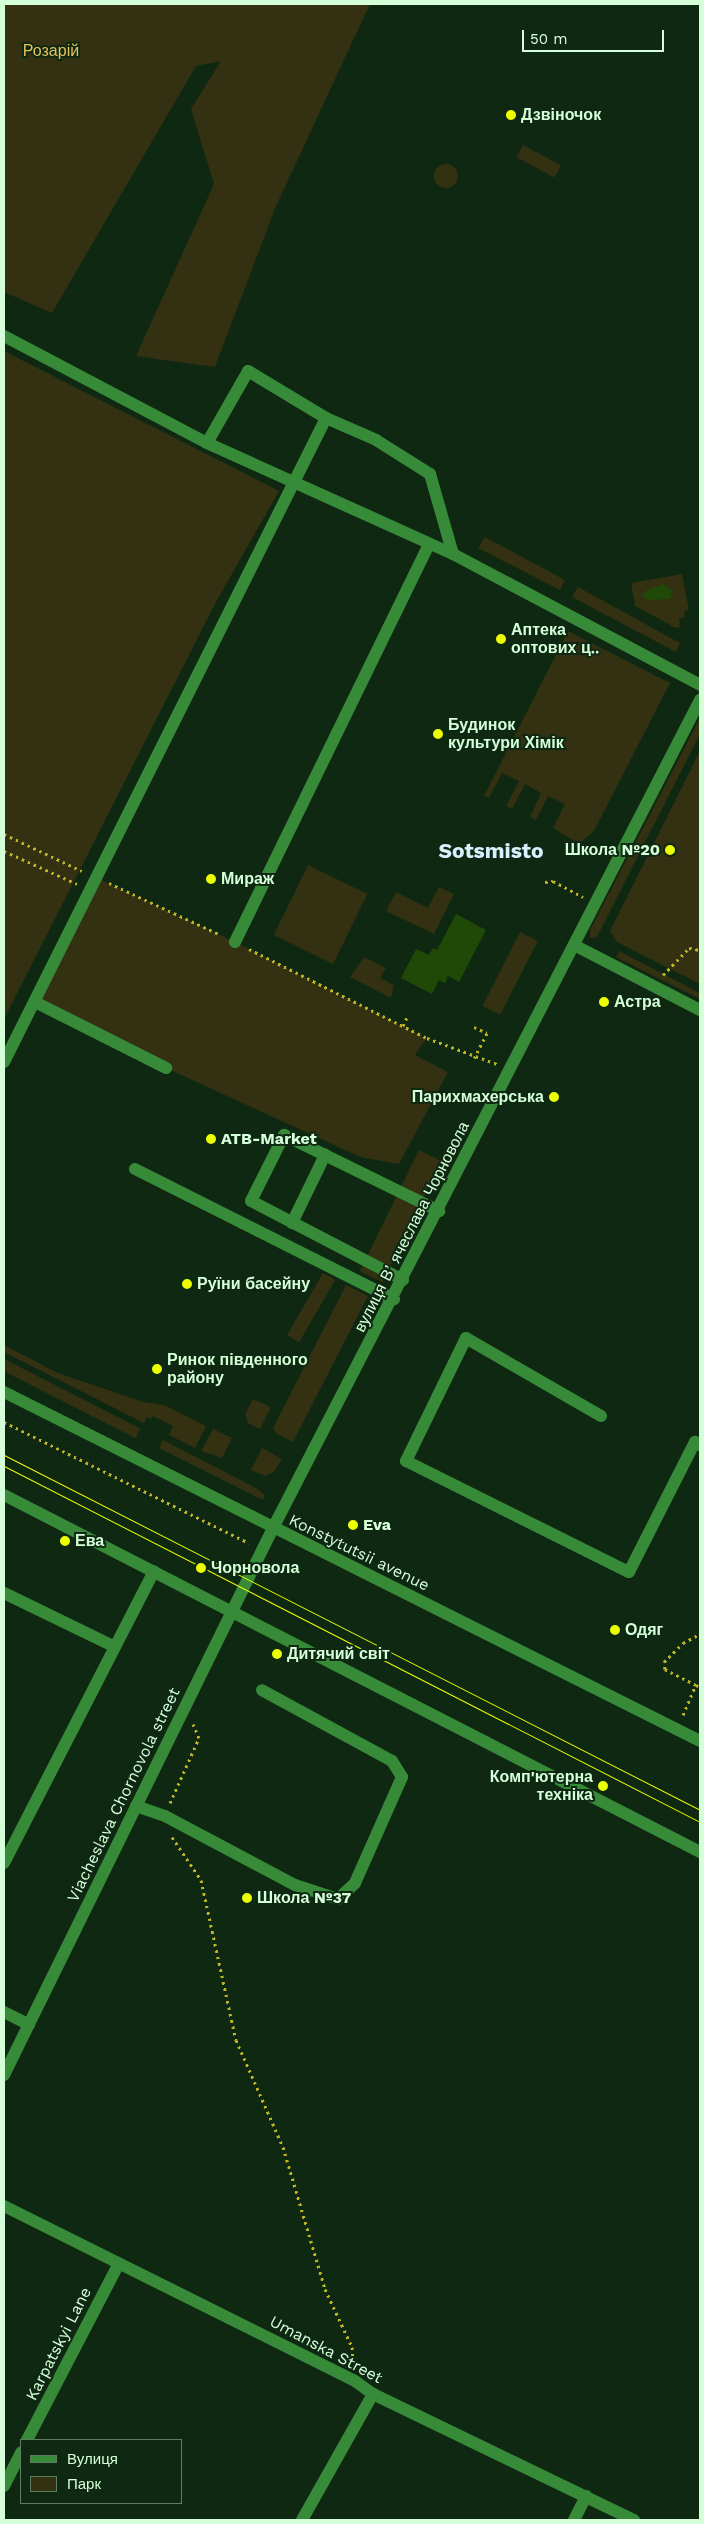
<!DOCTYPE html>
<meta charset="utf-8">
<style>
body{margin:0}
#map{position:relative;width:704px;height:2524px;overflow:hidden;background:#0e2812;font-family:"Work Sans",sans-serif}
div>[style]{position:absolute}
.green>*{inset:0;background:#333111;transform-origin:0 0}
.round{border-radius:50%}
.water>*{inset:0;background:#204807}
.path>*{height:3px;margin-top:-1.5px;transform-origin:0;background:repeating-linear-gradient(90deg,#c0b428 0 2.5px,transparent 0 6.5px)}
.minor>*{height:12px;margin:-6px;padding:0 6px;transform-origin:6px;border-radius:6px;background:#378a38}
.tram>*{height:1px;margin:-0.5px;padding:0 0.5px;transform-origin:0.5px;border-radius:0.5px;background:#ebff01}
.dots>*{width:14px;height:14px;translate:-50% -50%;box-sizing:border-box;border:2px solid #0e2812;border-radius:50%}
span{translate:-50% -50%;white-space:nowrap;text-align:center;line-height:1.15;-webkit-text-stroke:4px #0e2812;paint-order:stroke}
.park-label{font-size:16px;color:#e7c05a}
.poi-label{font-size:16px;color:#d5ffd9;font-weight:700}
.left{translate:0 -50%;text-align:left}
.right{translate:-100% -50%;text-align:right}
.street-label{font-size:16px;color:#d5ffd9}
.district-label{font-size:21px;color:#d7f1ff;font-weight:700}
.frame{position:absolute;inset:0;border:5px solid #d5ffd9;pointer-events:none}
.legend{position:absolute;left:20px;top:2439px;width:162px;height:65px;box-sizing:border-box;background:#0e2812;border:1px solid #5e7e62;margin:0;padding:6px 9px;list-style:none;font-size:15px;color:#d5ffd9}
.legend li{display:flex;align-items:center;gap:10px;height:25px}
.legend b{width:25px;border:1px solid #5e7e62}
.scale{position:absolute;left:522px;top:30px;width:142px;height:22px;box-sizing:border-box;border:2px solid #d5ffd9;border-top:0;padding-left:6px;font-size:15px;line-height:18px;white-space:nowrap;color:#d5ffd9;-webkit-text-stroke:4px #0e2812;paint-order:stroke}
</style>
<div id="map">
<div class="green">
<div style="clip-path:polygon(4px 4px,370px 4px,276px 206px,215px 367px,136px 356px,214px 184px,191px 109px,221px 61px,196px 66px,52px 313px,4px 292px)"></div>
<div style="left:523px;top:145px;width:43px;height:14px;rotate:28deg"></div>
<div class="round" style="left:434px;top:164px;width:24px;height:24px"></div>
<div style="clip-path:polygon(4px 351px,279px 491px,216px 602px,4px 1019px)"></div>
<div style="clip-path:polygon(485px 537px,565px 580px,560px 590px,478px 548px)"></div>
<div style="clip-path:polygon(682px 574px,689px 610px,684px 611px,685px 617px,679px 619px,680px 627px,676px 628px,635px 606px,631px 583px)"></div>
<div style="clip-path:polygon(578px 587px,680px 643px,676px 652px,572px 597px)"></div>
<div style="clip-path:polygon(568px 631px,670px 683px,594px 831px,579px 844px,553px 828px,565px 804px,548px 796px,536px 820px,530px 817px,541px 793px,525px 784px,512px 809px,506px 806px,519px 781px,502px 773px,489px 798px,484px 796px)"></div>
<div style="clip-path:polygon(700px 718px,700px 734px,597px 937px,590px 938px,590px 930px)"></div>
<div style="clip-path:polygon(700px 751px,700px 984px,617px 942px,610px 931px)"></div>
<div style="left:308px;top:865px;width:66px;height:78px;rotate:26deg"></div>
<div style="clip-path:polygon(97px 878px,235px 942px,427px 1038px,415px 1055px,448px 1072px,399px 1164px,360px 1157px,166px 1068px,35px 1002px)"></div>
<div style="clip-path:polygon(439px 887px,454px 894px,434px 934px,386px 911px,396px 892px,428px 908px)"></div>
<div style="left:520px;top:932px;width:20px;height:83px;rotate:27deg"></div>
<div style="clip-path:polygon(619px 951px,700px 993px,700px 999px,616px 957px)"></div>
<div style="clip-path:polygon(364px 957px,386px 968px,380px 978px,394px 985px,391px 998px,350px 977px)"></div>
<div style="left:419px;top:1150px;width:25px;height:135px;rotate:26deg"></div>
<div style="left:323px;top:1273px;width:14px;height:72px;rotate:30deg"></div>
<div style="clip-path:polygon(346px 1285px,368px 1296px,293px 1442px,277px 1434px,273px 1428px)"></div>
<div style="clip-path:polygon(4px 1345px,58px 1373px,143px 1402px,164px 1405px,206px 1426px,195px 1448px,169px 1435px,173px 1426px,153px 1416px,151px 1419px,147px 1417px,144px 1423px,4px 1352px)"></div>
<div style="left:4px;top:1359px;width:153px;height:11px;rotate:27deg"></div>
<div style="clip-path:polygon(253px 1399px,271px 1407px,260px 1429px,248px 1423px,245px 1414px)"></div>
<div style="clip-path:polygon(213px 1429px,232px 1438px,222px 1458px,201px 1451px)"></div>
<div style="clip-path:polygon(163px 1440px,256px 1488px,265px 1495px,263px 1500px,159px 1448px)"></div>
<div style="clip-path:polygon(262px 1448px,282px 1459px,274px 1472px,265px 1476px,251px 1470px)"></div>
</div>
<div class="water">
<div style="clip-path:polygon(663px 584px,673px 591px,670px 599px,647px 600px,642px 596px,645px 591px)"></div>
<div style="clip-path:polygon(456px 914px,486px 930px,459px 982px,448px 976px,445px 983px,439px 980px,432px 994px,401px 978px,416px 949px,429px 955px,433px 948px,437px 950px)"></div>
</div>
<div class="path">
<div style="left:4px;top:834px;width:86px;rotate:25.4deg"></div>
<div style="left:4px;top:851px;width:80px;rotate:24.3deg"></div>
<div style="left:545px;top:882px;width:8px;rotate:-7deg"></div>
<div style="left:553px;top:881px;width:34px;rotate:28deg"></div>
<div style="left:109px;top:883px;width:123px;rotate:24.9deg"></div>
<div style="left:249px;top:949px;width:199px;rotate:26.6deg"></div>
<div style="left:427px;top:1038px;width:75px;rotate:20.4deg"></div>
<div style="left:663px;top:975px;width:37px;rotate:-46deg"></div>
<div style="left:689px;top:948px;width:11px;rotate:10deg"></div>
<div style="left:403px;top:1026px;width:12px;rotate:-66deg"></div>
<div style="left:474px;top:1027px;width:14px;rotate:25deg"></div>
<div style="left:487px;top:1033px;width:28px;rotate:117deg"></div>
<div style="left:4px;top:1422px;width:273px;rotate:26.3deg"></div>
<div style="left:696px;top:1685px;width:35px;rotate:-153deg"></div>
<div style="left:665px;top:1669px;width:7px;rotate:-98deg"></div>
<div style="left:664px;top:1662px;width:27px;rotate:-45deg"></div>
<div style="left:683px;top:1643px;width:19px;rotate:-28deg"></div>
<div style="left:683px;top:1715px;width:33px;rotate:-67deg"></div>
<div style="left:696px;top:1685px;width:4px;rotate:27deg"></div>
<div style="left:170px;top:1803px;width:71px;rotate:-66deg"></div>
<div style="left:199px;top:1738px;width:15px;rotate:-113deg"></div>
<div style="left:172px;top:1837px;width:52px;rotate:56deg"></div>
<div style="left:201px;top:1880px;width:164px;rotate:77.7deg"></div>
<div style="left:236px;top:2040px;width:117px;rotate:66.3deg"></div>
<div style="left:283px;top:2147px;width:148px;rotate:73.5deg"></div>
<div style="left:325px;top:2289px;width:64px;rotate:65deg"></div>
<div style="left:352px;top:2347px;width:16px;rotate:86deg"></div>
</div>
<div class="minor">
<div style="left:4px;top:336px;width:229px;rotate:27.8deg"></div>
<div style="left:207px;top:443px;width:270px;rotate:24.3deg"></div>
<div style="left:453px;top:554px;width:280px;rotate:27.9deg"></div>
<div style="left:207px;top:443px;width:83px;rotate:-60.3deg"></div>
<div style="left:248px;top:371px;width:91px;rotate:31.1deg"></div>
<div style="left:326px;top:418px;width:55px;rotate:23.7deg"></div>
<div style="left:376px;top:440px;width:64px;rotate:32.2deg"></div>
<div style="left:430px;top:474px;width:83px;rotate:74deg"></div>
<div style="left:235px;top:942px;width:443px;rotate:-64deg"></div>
<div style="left:574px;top:945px;width:142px;rotate:27.3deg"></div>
<div style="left:35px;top:1002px;width:147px;rotate:26.7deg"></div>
<div style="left:4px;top:1062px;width:720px;rotate:-63.43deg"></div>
<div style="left:135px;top:1169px;width:290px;rotate:26.7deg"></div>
<div style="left:292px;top:1223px;width:76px;rotate:-64.1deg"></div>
<div style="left:403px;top:1280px;width:171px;rotate:-152.5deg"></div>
<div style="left:251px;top:1201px;width:74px;rotate:-63.4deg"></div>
<div style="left:284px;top:1135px;width:173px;rotate:26.1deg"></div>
<div style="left:4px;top:1392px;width:779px;rotate:26.63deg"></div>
<div style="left:601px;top:1416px;width:156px;rotate:-150deg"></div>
<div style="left:466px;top:1338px;width:137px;rotate:116deg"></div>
<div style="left:406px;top:1461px;width:249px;rotate:26.5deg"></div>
<div style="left:629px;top:1572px;width:146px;rotate:-63.1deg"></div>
<div style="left:695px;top:1442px;width:6px;rotate:31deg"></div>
<div style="left:4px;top:1495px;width:782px;rotate:27.15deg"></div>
<div style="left:4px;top:1593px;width:121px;rotate:25.9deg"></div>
<div style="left:136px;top:1806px;width:31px;rotate:19deg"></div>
<div style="left:165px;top:1816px;width:147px;rotate:28deg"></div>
<div style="left:295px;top:1885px;width:45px;rotate:18deg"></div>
<div style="left:338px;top:1899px;width:23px;rotate:-43deg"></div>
<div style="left:355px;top:1883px;width:116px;rotate:-66.1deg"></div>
<div style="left:402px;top:1777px;width:19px;rotate:-122deg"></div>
<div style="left:392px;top:1761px;width:148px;rotate:-151.4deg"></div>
<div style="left:4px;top:1863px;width:328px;rotate:-62.8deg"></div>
<div style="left:4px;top:2012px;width:28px;rotate:27deg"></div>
<div style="left:4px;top:2075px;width:610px;rotate:-63.81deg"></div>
<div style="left:273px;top:1528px;width:932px;rotate:-62.72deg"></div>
<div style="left:4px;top:2206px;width:392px;rotate:26.5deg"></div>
<div style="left:355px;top:2381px;width:22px;rotate:36deg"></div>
<div style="left:373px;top:2394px;width:290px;rotate:25.8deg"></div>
<div style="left:27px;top:2440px;width:199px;rotate:-62.5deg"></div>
<div style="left:4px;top:2486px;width:38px;rotate:-63deg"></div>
<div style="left:302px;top:2520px;width:145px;rotate:-60.6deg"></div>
<div style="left:574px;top:2520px;width:27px;rotate:-63deg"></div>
</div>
<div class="tram">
<div style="left:4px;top:1455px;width:781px;rotate:27.02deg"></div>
<div style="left:4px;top:1466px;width:782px;rotate:27.09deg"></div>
</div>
<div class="dots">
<div style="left:511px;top:115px;background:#ebff01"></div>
<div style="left:501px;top:639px;background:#ebff01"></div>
<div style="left:438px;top:734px;background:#ebff01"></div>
<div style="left:670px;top:850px;background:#ebff01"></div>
<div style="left:211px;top:879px;background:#ebff01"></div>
<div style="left:604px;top:1002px;background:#ebff01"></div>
<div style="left:554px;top:1097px;background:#ebff01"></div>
<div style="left:211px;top:1139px;background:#ebff01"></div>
<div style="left:187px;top:1284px;background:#ebff01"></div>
<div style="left:157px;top:1369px;background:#ebff01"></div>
<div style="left:353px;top:1525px;background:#ebff01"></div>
<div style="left:65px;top:1541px;background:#ebff01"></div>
<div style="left:201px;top:1568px;background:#ebff01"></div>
<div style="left:615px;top:1630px;background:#ebff01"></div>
<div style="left:277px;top:1654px;background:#ebff01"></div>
<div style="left:603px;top:1786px;background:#ebff01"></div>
<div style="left:247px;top:1898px;background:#ebff01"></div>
</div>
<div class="park-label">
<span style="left:51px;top:51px">Розарій</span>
</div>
<div class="poi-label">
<span class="left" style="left:521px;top:115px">Дзвіночок</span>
<span class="left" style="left:511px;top:639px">Аптека<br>оптових ц‥</span>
<span class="left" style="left:448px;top:734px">Будинок<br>культури Хімік</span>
<span class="right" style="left:660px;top:850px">Школа №20</span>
<span class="left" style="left:221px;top:879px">Мираж</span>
<span class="left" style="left:614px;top:1002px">Астра</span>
<span class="right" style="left:544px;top:1097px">Парихмахерська</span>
<span class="left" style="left:221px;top:1139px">ATB-Market</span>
<span class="left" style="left:197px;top:1284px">Руїни басейну</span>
<span class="left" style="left:167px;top:1369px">Ринок південного<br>району</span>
<span class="left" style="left:363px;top:1525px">Eva</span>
<span class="left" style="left:75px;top:1541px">Ева</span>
<span class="left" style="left:211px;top:1568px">Чорновола</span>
<span class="left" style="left:625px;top:1630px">Одяг</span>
<span class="left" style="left:287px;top:1654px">Дитячий світ</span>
<span class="right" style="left:593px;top:1786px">Комп'ютерна<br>техніка</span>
<span class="left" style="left:257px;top:1898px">Школа №37</span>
</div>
<div class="street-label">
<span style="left:412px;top:1227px;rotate:-63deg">вулиця Вʼячеслава Чорновола</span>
<span style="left:359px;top:1553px;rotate:26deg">Konstytutsii avenue</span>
<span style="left:124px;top:1795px;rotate:-64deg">Viacheslava Chornovola street</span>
<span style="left:59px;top:2344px;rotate:-63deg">Karpatskyi Lane</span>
<span style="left:326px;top:2350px;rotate:28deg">Umanska Street</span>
</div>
<div class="district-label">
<span style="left:491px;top:851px">Sotsmisto</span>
</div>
<div class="frame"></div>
<ul class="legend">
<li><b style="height:6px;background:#378a38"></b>Вулиця</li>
<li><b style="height:14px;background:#333111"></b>Парк</li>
</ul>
<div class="scale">50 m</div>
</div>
